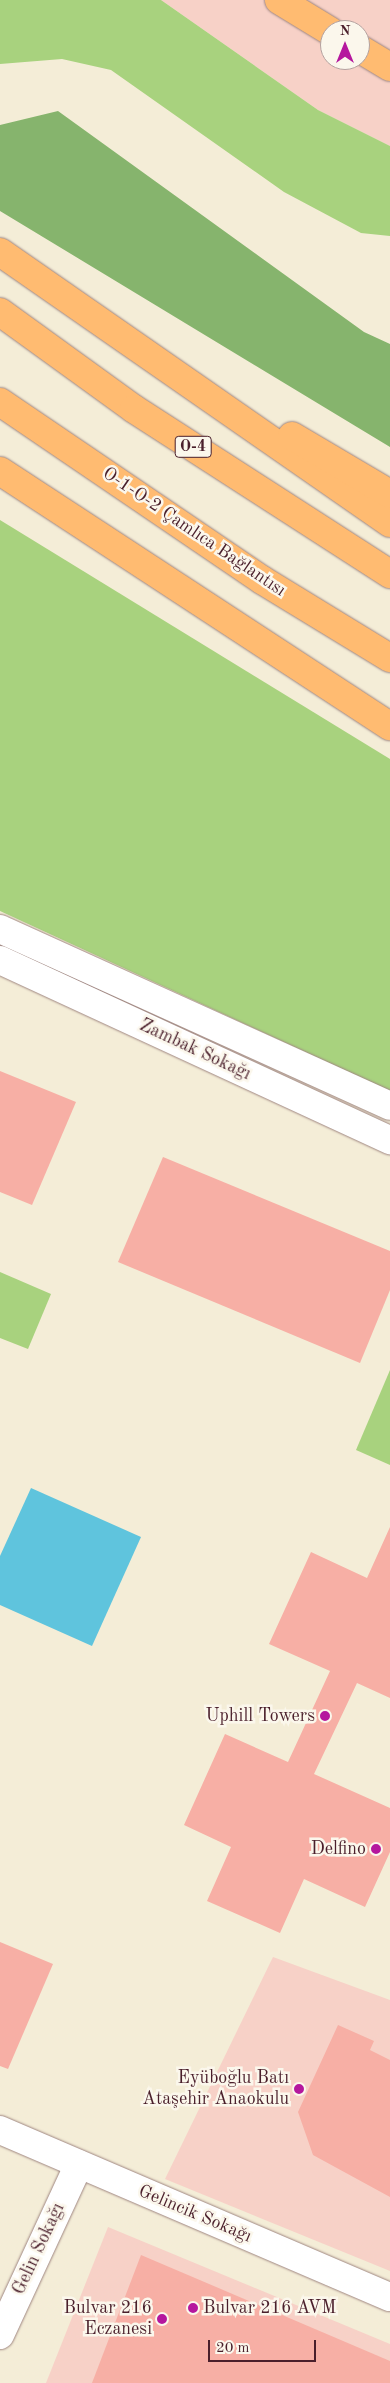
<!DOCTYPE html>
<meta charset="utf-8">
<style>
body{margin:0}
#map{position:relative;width:390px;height:2383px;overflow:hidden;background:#f4edd7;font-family:"Old Standard TT",serif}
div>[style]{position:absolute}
.built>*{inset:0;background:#f7d1c7}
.green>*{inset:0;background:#a8d27e}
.forest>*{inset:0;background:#86b46d}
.water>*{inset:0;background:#5fc4dd}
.building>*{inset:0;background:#f7afa5}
.roads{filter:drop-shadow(0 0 1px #9f8681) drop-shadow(0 0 1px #9f8681)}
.minor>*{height:28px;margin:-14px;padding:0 14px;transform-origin:14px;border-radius:14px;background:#fff}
.major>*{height:28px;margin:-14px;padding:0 14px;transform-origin:14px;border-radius:14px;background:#ffbb71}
.highway>*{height:28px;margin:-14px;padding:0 14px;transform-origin:14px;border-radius:14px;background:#ffbb71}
.dots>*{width:14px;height:14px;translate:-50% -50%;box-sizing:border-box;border:2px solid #fbf7ec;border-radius:50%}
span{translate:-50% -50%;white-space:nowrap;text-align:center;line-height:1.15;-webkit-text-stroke:5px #fbf7ec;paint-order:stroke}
.shield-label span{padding:1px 4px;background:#fbf7ec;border:1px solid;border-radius:4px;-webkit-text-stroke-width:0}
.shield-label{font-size:16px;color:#4a1f2b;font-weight:700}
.street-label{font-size:18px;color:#4a1f2b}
.poi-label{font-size:18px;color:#4a1f2b}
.right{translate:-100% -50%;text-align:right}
.left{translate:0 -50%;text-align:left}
.north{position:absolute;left:320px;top:20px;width:50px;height:50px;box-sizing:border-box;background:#fbf7ec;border:1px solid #b4a19f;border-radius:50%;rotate:0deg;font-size:14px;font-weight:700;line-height:20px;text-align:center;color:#4a1f2b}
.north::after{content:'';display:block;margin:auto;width:18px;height:22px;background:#b5179e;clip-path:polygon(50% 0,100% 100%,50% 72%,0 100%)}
.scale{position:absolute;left:208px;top:2340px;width:108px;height:22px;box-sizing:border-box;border:2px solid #4a1f2b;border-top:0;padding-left:6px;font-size:15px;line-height:18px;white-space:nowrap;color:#4a1f2b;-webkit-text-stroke:4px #fbf7ec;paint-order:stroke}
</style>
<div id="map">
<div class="built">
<div style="clip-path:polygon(evenodd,161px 0,390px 0,390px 146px,318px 110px,161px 0,330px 30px,360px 30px,360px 60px,330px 60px,330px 30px)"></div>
<div style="clip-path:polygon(273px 1957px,390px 2000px,390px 2271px,165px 2179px)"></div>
<div style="clip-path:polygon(108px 2227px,390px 2344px,390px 2383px,46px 2383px)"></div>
</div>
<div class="green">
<div style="clip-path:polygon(0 0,161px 0,318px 110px,390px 146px,390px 236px,361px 233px,284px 192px,111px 70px,62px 59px,0 64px)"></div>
<div style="clip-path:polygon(0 520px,390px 759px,390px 1091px,0 911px)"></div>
<div style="clip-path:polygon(0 1272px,51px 1294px,28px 1349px,0 1338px)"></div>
<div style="clip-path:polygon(390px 1370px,390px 1465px,356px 1450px)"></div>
</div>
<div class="forest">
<div style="clip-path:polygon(58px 111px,364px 332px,390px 344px,390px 447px,0 211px,0 125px)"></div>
</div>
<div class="water">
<div style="clip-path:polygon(31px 1488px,141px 1537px,92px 1646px,0 1605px,0 1556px)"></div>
</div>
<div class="building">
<div style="clip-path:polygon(0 1071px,76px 1102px,32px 1205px,0 1192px)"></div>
<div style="clip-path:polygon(163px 1157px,390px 1251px,390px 1290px,360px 1363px,118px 1262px)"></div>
<div style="clip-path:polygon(390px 1527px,390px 1698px,357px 1683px,314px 1774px,390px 1808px,390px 1852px,365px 1907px,304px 1879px,280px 1933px,207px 1901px,231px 1847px,184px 1825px,225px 1734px,288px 1762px,330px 1671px,269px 1644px,311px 1552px,367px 1578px)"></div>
<div style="clip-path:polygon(0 1942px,53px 1964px,8px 2069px,0 2066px)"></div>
<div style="clip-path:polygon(338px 2025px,374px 2041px,370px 2050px,390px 2060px,390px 2197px,313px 2155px,298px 2112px)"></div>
<div style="clip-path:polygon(141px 2255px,390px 2361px,390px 2383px,92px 2383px)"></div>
</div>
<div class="roads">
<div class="minor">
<div style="left:0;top:929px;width:428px;rotate:24.4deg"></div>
<div style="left:0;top:960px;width:430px;rotate:24.8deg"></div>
<div style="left:0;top:2130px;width:424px;rotate:23.2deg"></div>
<div style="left:0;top:2335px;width:188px;rotate:-65.2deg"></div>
</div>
<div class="major">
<div style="left:279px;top:0;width:60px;rotate:31.3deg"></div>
<div style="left:360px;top:49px;width:35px;rotate:31deg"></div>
</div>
<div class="highway">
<div style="left:0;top:252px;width:475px;rotate:34.8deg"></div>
<div style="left:0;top:312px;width:165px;rotate:35.9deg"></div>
<div style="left:134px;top:409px;width:305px;rotate:32.8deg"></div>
<div style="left:0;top:402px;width:317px;rotate:34.2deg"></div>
<div style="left:262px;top:580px;width:150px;rotate:31.4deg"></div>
<div style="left:292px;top:436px;width:114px;rotate:30.6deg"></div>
<div style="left:0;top:471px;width:466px;rotate:33.2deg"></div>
</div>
</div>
<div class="dots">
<div style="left:325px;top:1716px;background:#b5179e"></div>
<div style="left:376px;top:1849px;background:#b5179e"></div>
<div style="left:299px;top:2089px;background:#b5179e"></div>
<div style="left:193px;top:2308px;background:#b5179e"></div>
<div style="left:162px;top:2319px;background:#b5179e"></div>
</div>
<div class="shield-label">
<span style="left:193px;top:447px">O-4</span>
</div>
<div class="street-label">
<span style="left:194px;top:532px;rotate:34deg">O-1-O-2 Çamlıca Bağlantısı</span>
<span style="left:195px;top:1050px;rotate:25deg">Zambak Sokağı</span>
<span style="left:195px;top:2214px;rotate:23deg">Gelincik Sokağı</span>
<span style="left:39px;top:2249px;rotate:-65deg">Gelin Sokağı</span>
</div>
<div class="poi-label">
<span class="right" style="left:315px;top:1716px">Uphill Towers</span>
<span class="right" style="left:366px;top:1849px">Delfino</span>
<span class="right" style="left:289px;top:2089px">Eyüboğlu Batı<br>Ataşehir Anaokulu</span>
<span class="left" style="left:203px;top:2308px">Bulvar 216 AVM</span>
<span class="right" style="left:152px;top:2319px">Bulvar 216<br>Eczanesi</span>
</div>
<div class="north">N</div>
<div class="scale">20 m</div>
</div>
